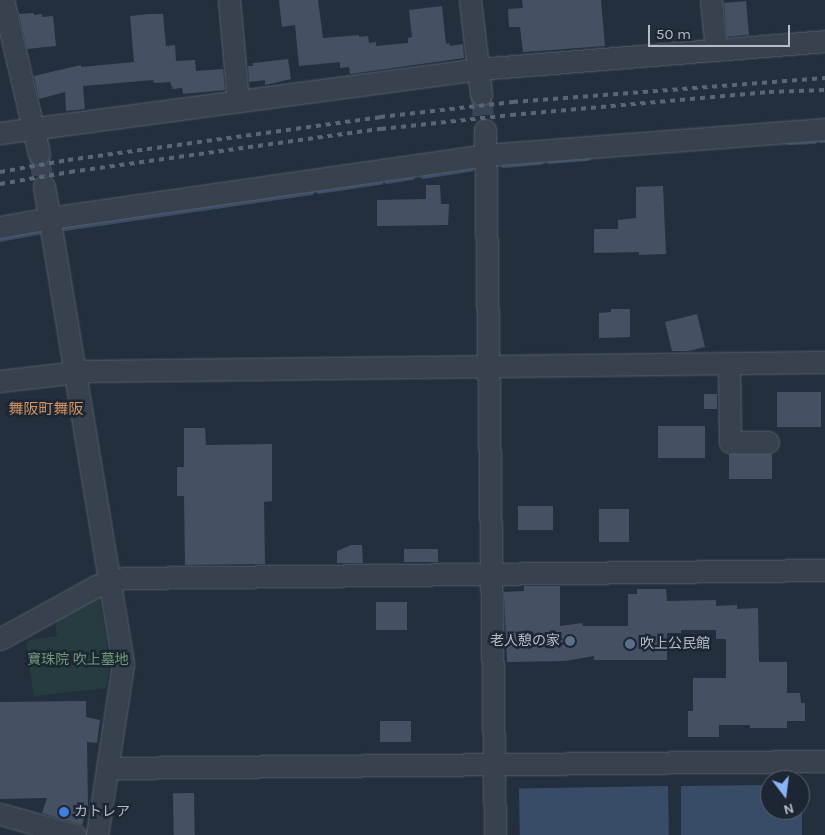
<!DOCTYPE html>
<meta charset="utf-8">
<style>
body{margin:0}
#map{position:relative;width:825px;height:835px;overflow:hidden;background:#242f3e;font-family:Karla,"Noto Sans JP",sans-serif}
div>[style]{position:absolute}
.green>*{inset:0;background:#263c3f}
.water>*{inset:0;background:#394c67;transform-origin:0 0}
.stream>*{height:5.5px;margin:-2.75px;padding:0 2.75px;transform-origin:2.75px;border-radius:2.75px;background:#394c67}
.building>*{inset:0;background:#455162;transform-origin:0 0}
.minor-tunnel>*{height:21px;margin-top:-10.5px;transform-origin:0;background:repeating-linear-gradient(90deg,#3a4453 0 21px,transparent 0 32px)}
.roads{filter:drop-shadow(0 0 1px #565f6c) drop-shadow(0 0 1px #565f6c)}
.minor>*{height:21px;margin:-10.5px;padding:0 10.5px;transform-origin:10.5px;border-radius:10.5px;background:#38414e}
.rail>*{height:4px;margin-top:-2px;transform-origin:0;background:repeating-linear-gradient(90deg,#5a6575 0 5px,transparent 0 10px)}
.dots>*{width:14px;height:14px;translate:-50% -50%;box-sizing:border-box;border:2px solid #1d2633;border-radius:50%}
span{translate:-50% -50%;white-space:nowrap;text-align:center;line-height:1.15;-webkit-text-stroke:5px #1d2633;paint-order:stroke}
.poi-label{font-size:14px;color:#b4bcc9}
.right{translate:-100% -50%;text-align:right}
.left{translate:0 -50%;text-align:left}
.park-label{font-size:14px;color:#6b9a76}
.neighbourhood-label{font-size:15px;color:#d59563}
.north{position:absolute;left:760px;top:770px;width:50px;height:50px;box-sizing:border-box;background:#1d2633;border:1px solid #59626f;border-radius:50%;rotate:165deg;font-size:14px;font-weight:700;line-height:20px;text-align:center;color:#b4bcc9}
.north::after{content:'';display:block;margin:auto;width:18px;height:22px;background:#8ab4f8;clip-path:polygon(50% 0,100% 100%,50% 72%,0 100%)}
.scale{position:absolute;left:648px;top:25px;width:142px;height:22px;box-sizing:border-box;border:2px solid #b4bcc9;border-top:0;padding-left:6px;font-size:15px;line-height:18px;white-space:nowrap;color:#b4bcc9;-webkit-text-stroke:4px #1d2633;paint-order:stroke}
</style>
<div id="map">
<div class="green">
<div style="clip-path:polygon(99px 594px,110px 664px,106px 688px,34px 696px,26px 645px,30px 640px,57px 636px,55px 618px)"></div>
</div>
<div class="water">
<div style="clip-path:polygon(770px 785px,770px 810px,800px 810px,800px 785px,802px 785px,802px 835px,681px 835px,681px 786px)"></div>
<div style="left:668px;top:786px;width:49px;height:149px;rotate:89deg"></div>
</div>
<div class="stream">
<div style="left:821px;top:140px;width:4px"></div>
<div style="left:789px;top:142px;width:25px;rotate:-2deg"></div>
<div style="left:550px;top:161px;width:38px;rotate:-5deg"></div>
<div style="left:504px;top:165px;width:37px;rotate:-5deg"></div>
<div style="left:424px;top:176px;width:47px;rotate:-8.7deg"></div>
<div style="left:387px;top:181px;width:25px;rotate:-9deg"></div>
<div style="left:319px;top:191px;width:62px;rotate:-8.4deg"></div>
<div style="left:65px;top:228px;width:249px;rotate:-8.3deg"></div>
<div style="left:0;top:239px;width:44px;rotate:-10.5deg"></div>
</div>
<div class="building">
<div style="clip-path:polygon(279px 0,318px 0,323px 38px,359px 35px,359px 37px,368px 36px,369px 43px,376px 42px,376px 46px,408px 43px,408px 38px,412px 37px,409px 10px,442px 6px,446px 44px,449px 43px,450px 46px,463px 44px,464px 58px,350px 74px,349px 67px,340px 68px,340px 62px,299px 66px,295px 25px,282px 27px)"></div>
<div style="clip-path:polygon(522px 0,601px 0,605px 46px,523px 52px,520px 27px,509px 27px,508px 9px,523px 8px)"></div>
<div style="left:746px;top:1px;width:34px;height:22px;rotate:85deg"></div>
<div style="clip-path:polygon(34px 13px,34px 15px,42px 14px,42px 17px,53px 16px,56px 46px,27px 49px,19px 14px)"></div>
<div style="clip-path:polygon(150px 14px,163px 14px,166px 46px,175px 45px,176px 61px,195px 60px,196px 71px,223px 69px,225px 90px,183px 94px,182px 88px,173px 89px,170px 82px,154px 83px,153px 80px,83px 86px,85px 109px,66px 111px,65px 92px,39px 99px,34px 76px,81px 65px,81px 67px,134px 62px,130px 16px)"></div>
<div style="clip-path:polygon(288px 59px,291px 79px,265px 85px,265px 80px,249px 82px,248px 66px,253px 66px,253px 63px)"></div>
<div style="clip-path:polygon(426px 185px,440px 185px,441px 204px,449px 204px,448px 225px,377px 226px,377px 200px,426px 199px)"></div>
<div style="clip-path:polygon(663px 186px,666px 254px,639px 255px,639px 252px,594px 253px,594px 229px,618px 229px,618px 220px,636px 218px,636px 187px)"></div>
<div style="clip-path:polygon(611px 309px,630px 309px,630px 337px,599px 338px,599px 313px,611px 312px)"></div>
<div style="clip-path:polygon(697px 314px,705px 347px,688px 351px,672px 351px,665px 322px)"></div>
<div style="left:777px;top:392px;width:44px;height:35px"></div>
<div style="left:704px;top:394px;width:13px;height:15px"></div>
<div style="left:658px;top:426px;width:47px;height:32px"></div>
<div style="clip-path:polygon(184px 428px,205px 428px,206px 445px,272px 444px,272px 501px,264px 502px,265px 564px,185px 565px,184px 496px,177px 496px,177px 467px,184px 467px)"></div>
<div style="left:729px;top:454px;width:43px;height:25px"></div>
<div style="left:518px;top:506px;width:35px;height:24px"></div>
<div style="left:599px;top:509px;width:30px;height:33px"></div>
<div style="clip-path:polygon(351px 545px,362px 545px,363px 563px,337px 563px,337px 551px)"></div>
<div style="left:404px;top:549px;width:34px;height:13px"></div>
<div style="clip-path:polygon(524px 586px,560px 586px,560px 626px,582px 623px,583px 626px,628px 626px,628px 594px,637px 594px,637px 589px,666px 589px,667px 601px,716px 600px,716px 606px,737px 605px,737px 609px,758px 608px,759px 662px,787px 662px,787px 693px,800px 693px,801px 703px,805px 703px,805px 721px,787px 721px,787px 728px,750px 728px,750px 725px,719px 725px,719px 737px,688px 737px,688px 711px,693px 711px,693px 678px,726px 678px,726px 639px,716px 639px,716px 630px,681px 630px,681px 633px,667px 633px,667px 660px,594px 660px,594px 656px,565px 661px,507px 662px,504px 592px,524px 591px)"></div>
<div style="left:407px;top:602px;width:28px;height:31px;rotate:90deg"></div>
<div style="clip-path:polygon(86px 701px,86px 717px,100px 720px,97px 743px,87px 742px,88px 805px,82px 825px,42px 813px,47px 798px,0 799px,0 702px)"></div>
<div style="left:411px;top:721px;width:21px;height:31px;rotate:90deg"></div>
<div style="left:194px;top:793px;width:42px;height:21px;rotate:89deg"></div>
</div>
<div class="minor-tunnel">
<div style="left:481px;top:94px;width:36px;rotate:84deg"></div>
<div style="left:39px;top:154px;width:32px;rotate:81deg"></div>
</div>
<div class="roads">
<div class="minor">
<div style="left:3px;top:0;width:158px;rotate:76.8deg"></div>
<div style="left:229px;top:0;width:100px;rotate:84.9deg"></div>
<div style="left:470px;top:0;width:95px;rotate:83.3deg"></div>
<div style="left:711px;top:0;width:49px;rotate:84.2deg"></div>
<div style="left:485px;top:130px;width:705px;rotate:89.19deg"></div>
<div style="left:0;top:133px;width:482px;rotate:-7.6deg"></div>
<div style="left:478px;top:69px;width:348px;rotate:-4.6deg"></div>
<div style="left:44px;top:186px;width:484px;rotate:80.6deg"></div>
<div style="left:123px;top:664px;width:173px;rotate:98.6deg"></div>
<div style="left:0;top:227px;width:51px;rotate:-10.2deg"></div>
<div style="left:50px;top:218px;width:442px;rotate:-8.2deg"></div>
<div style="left:487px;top:155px;width:339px;rotate:-4.4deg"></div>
<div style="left:729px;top:363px;width:79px;rotate:89.3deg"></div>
<div style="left:730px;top:442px;width:38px"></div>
<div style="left:0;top:381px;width:88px;rotate:-6.6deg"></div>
<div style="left:87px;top:371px;width:738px;rotate:-0.7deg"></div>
<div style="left:0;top:639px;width:110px;rotate:-28.9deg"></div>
<div style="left:96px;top:586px;width:29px;rotate:-16deg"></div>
<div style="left:124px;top:578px;width:701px;rotate:-0.65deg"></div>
<div style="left:107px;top:768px;width:718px;rotate:-0.56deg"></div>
<div style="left:0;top:814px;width:78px;rotate:15.6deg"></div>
</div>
</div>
<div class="rail">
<div style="left:0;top:172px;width:69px;rotate:-10deg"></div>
<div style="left:68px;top:160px;width:315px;rotate:-7.8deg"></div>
<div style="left:380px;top:117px;width:134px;rotate:-6.4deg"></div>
<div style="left:513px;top:102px;width:313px;rotate:-4.4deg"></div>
<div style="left:0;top:184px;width:71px;rotate:-9.7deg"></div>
<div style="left:70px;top:172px;width:314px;rotate:-7.9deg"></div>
<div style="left:381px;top:129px;width:131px;rotate:-6.1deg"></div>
<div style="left:511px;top:115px;width:259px;rotate:-5.1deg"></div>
<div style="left:769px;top:92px;width:56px;rotate:-2deg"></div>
</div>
<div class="dots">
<div style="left:570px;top:641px;background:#5c6f8a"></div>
<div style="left:630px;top:644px;background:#5c6f8a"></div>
<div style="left:64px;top:812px;background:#3f7fe0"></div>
</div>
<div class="poi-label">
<span class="right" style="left:560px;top:641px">老人憩の家</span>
<span class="left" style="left:640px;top:644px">吹上公民館</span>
<span class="left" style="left:74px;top:812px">カトレア</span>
</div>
<div class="park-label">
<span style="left:78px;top:660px">寶珠院 吹上墓地</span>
</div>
<div class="neighbourhood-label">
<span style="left:46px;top:410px">舞阪町舞阪</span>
</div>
<div class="north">N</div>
<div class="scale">50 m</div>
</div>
